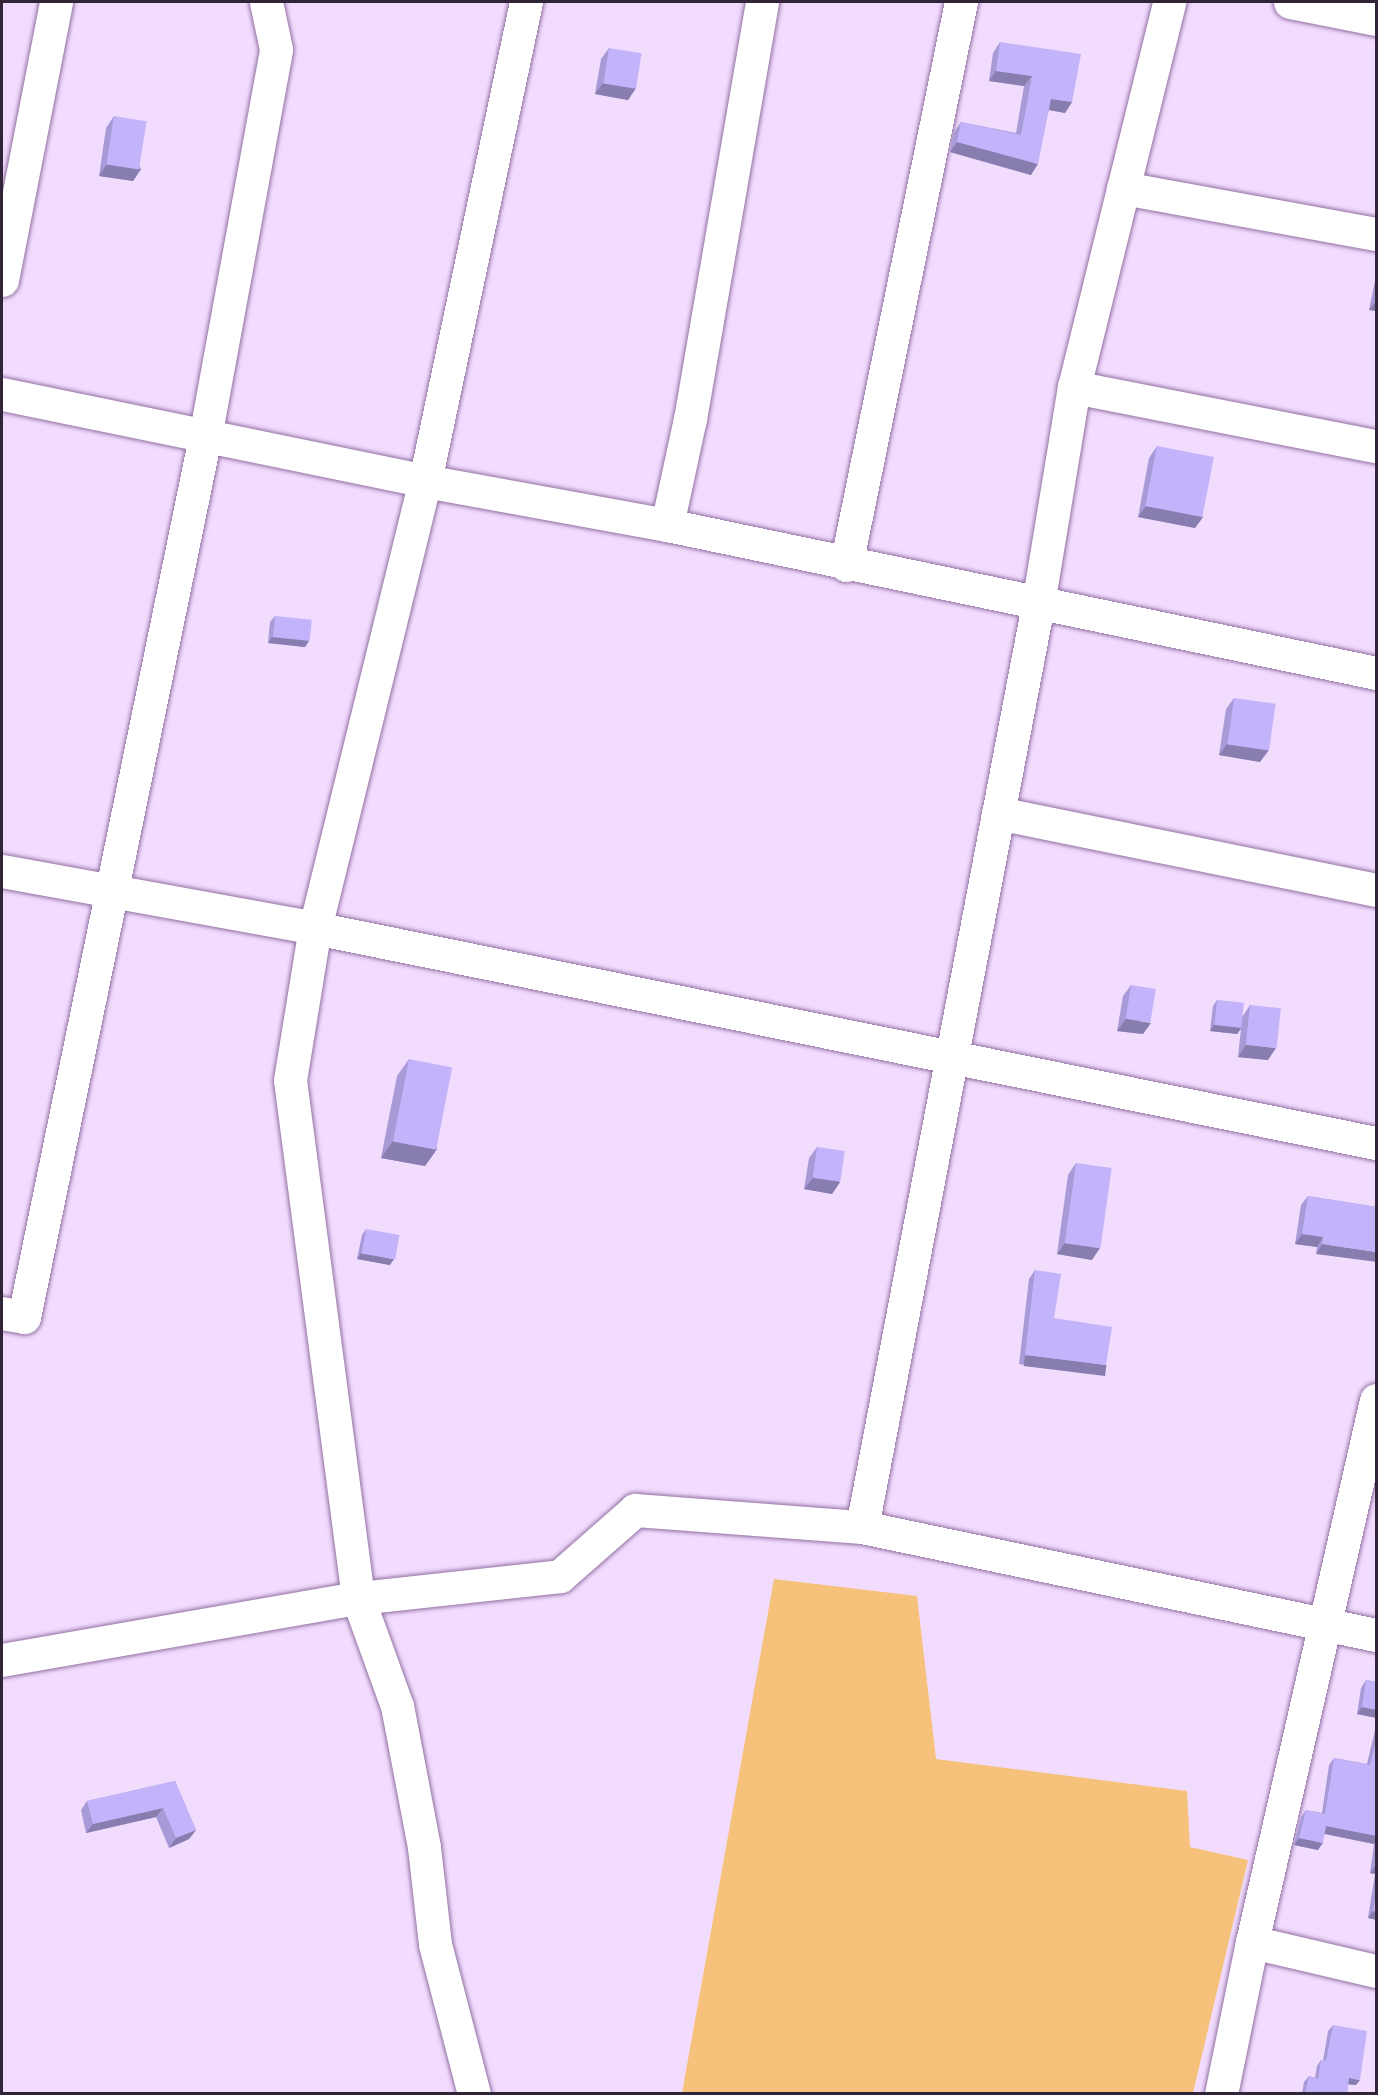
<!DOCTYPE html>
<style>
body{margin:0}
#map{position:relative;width:1378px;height:2095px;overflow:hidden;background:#f2dcfe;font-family:"DejaVu Sans",sans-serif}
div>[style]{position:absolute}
.green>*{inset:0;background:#f6c27b}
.roads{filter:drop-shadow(0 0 2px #9270a3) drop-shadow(0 0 2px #9270a3)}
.minor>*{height:33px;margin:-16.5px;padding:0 16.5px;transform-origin:16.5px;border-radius:16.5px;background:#fff}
.wall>*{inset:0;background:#a79ad7}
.shaded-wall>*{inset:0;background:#887daf;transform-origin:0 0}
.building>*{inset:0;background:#c2b3fa;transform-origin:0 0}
span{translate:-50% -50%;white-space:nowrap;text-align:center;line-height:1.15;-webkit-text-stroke:4.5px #f2dcfe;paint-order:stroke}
.frame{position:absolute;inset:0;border:3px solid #312338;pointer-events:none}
</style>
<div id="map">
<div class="green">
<div style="clip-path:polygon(774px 1579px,917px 1596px,936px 1759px,1187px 1791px,1190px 1847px,1248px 1860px,1193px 2093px,682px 2093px)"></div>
</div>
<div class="roads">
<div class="minor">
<div style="left:1290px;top:2px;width:88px;rotate:11.2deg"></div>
<div style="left:1123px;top:188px;width:257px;rotate:10.3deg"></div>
<div style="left:2px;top:280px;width:283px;rotate:-79deg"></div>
<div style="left:1074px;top:387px;width:308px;rotate:11.1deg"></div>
<div style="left:2px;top:394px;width:432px;rotate:11.6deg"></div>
<div style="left:425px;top:481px;width:246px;rotate:10.3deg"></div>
<div style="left:667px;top:525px;width:724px;rotate:11.79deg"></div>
<div style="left:667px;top:525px;width:108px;rotate:-77.8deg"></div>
<div style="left:690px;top:419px;width:423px;rotate:-80.2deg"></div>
<div style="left:846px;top:565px;width:575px;rotate:-78.46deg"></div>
<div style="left:998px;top:813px;width:386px;rotate:11.5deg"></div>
<div style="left:2px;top:871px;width:318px;rotate:10.3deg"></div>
<div style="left:315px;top:928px;width:1083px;rotate:11.46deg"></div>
<div style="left:2px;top:1313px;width:22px;rotate:10deg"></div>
<div style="left:24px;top:1317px;width:898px;rotate:-78.38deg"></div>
<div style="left:205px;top:437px;width:394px;rotate:-79.6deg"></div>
<div style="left:276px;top:49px;width:48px;rotate:-102deg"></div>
<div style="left:862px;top:1527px;width:940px;rotate:-79.2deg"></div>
<div style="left:1038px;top:604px;width:220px;rotate:-80.6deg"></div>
<div style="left:1074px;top:387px;width:397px;rotate:-76.1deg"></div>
<div style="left:2px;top:1660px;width:361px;rotate:-9.9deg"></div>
<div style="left:358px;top:1598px;width:203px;rotate:-6.2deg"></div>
<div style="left:560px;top:1576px;width:100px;rotate:-41.3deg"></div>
<div style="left:635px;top:1510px;width:228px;rotate:4.3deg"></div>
<div style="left:862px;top:1527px;width:525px;rotate:11.87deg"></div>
<div style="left:1252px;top:1942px;width:127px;rotate:13.2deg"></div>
<div style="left:474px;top:2094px;width:155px;rotate:-104.6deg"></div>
<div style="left:435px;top:1944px;width:98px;rotate:-96.5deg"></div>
<div style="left:424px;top:1847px;width:144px;rotate:-100.8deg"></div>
<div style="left:397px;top:1706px;width:115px;rotate:-109.9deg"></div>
<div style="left:358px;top:1598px;width:522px;rotate:-97.48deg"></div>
<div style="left:290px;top:1080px;width:154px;rotate:-80.7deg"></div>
<div style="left:315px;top:928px;width:460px;rotate:-76.2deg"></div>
<div style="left:425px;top:481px;width:490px;rotate:-78.1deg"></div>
<div style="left:1221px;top:2094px;width:155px;rotate:-78.5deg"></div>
<div style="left:1252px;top:1942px;width:556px;rotate:-77.11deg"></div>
</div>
</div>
<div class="wall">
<div style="clip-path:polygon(1000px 42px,1072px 102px,1065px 113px,1049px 110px,1031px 175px,950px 152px,954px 132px,961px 122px,1016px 133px,1024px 86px,989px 81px,993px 53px)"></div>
<div style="clip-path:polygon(609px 48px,636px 88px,628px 100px,595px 94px,601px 59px)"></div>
<div style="clip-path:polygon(114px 116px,141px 169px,133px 181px,99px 176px,106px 128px)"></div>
<div style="clip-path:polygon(1377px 271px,1377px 311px,1369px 310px)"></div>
<div style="clip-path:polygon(1157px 446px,1203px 517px,1195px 528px,1138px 517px,1149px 458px)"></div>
<div style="clip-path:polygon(275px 616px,309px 641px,305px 647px,268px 643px,270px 622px)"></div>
<div style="clip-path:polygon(1234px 698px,1260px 762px,1219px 755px,1226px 709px)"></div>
<div style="clip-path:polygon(1131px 985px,1143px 1034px,1117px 1031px,1123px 996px)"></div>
<div style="clip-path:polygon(1217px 1000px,1243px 1016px,1250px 1005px,1268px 1060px,1238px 1057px,1241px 1029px,1237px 1034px,1210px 1031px,1213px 1006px)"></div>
<div style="clip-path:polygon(409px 1059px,437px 1149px,425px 1166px,381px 1158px,397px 1076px)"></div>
<div style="clip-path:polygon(817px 1147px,840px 1182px,832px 1194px,804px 1189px,809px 1158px)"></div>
<div style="clip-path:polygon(1076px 1163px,1092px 1260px,1057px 1254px,1068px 1175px)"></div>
<div style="clip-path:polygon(1308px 1196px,1377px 1207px,1316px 1254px,1317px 1247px,1295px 1244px,1301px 1205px)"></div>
<div style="clip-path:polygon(366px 1229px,390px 1265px,357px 1259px,362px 1235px)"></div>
<div style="clip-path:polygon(1035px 1270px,1054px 1318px,1100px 1374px,1019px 1364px,1029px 1279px)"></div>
<div style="clip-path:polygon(1366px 1680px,1377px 1682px,1377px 1718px,1357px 1714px,1361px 1688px)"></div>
<div style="clip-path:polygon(1377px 1722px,1377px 1920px,1368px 1918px,1375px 1874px,1370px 1873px,1374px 1844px,1324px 1834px,1318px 1850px,1294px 1845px,1301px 1817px,1306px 1810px,1322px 1813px,1329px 1765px,1334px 1758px,1367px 1764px)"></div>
<div style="clip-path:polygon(175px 1781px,196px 1830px,189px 1839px,169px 1848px,156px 1817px,86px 1833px,81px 1810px,87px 1801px)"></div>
<div style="clip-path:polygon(1333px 2025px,1356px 2085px,1348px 2084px,1347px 2094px,1302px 2094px,1304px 2082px,1309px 2076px,1315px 2078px,1317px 2066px,1321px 2060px,1323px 2061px,1328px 2031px)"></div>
</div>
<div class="shaded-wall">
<div style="clip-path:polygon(996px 71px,1032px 76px,1024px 86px,989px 81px)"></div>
<div style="clip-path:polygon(603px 83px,636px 88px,628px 100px,595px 94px)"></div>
<div style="clip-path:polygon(1051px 99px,1072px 102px,1065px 113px,1044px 109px)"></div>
<div style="clip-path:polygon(957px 142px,1038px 164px,1031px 175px,950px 152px)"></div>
<div style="clip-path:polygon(107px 164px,141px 169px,133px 181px,99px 176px)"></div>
<div style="clip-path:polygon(1377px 300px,1377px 311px,1369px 310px)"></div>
<div style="clip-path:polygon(1146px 506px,1203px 517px,1195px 528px,1138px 517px)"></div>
<div style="clip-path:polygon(272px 637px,309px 641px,305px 647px,268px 643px)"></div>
<div style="clip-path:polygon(1227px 744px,1269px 750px,1260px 762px,1219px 755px)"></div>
<div style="clip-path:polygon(1126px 1019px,1151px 1023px,1143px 1034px,1117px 1031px)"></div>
<div style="clip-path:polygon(1214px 1025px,1241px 1028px,1237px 1034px,1210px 1031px)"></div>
<div style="clip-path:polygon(1246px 1045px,1276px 1048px,1268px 1060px,1238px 1057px)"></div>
<div style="clip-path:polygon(393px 1141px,437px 1149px,425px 1166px,381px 1158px)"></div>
<div style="clip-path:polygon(813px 1178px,840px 1182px,832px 1194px,804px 1189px)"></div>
<div style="clip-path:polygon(1302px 1234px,1323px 1237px,1317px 1247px,1295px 1244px)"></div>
<div style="clip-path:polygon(1065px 1243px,1100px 1248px,1092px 1260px,1057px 1254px)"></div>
<div style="clip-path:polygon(1322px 1244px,1377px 1252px,1377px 1262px,1316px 1254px)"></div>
<div style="clip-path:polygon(361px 1253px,394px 1259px,390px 1265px,357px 1259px)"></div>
<div style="left:1025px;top:1355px;width:82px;height:11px;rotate:7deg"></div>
<div style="clip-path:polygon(1362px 1707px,1377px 1710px,1377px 1718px,1357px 1714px)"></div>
<div style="clip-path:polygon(163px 1808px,156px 1817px,86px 1833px,93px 1824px)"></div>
<div style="clip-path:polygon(1326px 1826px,1377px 1836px,1377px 1841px,1374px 1844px,1321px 1833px)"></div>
<div style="clip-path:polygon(196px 1830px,189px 1839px,169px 1848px,176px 1838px)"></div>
<div style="clip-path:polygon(1299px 1838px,1323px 1843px,1318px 1850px,1294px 1845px)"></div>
<div style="clip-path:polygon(1375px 1866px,1377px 1866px,1377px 1872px,1375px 1874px,1370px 1873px)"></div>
<div style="clip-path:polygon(1373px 1911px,1377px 1912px,1377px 1920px,1368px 1918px)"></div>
<div style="clip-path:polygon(1349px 2078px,1360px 2080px,1356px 2085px,1345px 2084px)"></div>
</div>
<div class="building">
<div style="clip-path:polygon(1000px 42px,1081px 54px,1072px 102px,1051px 99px,1038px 164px,957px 142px,961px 122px,1021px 135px,1032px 76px,996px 71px)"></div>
<div style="left:609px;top:48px;width:33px;height:36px;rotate:9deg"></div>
<div style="left:114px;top:116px;width:33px;height:49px;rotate:9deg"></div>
<div style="left:1157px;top:446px;width:58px;height:61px;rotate:11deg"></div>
<div style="left:275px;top:616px;width:37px;height:21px;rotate:6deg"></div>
<div style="left:1234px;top:698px;width:42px;height:47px;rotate:8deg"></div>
<div style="left:1131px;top:985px;width:25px;height:34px;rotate:9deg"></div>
<div style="left:1217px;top:1000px;width:27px;height:25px;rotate:6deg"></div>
<div style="left:1250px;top:1005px;width:31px;height:40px;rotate:6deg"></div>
<div style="left:409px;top:1059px;width:44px;height:84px;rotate:11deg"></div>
<div style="left:817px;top:1147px;width:28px;height:31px;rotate:8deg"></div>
<div style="left:1076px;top:1163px;width:36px;height:81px;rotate:8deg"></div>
<div style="clip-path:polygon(1308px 1196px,1377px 1207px,1377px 1252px,1322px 1244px,1323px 1237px,1302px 1234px)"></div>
<div style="left:366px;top:1229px;width:34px;height:25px;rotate:10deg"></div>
<div style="clip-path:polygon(1035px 1270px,1061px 1274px,1054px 1318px,1112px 1327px,1106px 1365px,1025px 1355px)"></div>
<div style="clip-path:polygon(1366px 1680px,1377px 1682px,1377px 1710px,1362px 1707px)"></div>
<div style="clip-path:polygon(1377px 1737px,1377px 1836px,1326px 1826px,1323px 1843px,1299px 1838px,1306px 1810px,1325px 1814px,1334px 1758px,1370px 1765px)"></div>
<div style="clip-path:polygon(175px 1781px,196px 1830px,176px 1838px,163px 1808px,93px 1824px,87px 1801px)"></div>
<div style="clip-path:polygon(1377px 1890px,1377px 1912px,1373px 1911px)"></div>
<div style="clip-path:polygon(1333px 2025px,1367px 2031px,1360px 2080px,1349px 2078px,1347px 2094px,1305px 2094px,1309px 2076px,1318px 2079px,1321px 2060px,1326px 2061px)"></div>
</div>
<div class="frame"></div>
</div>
